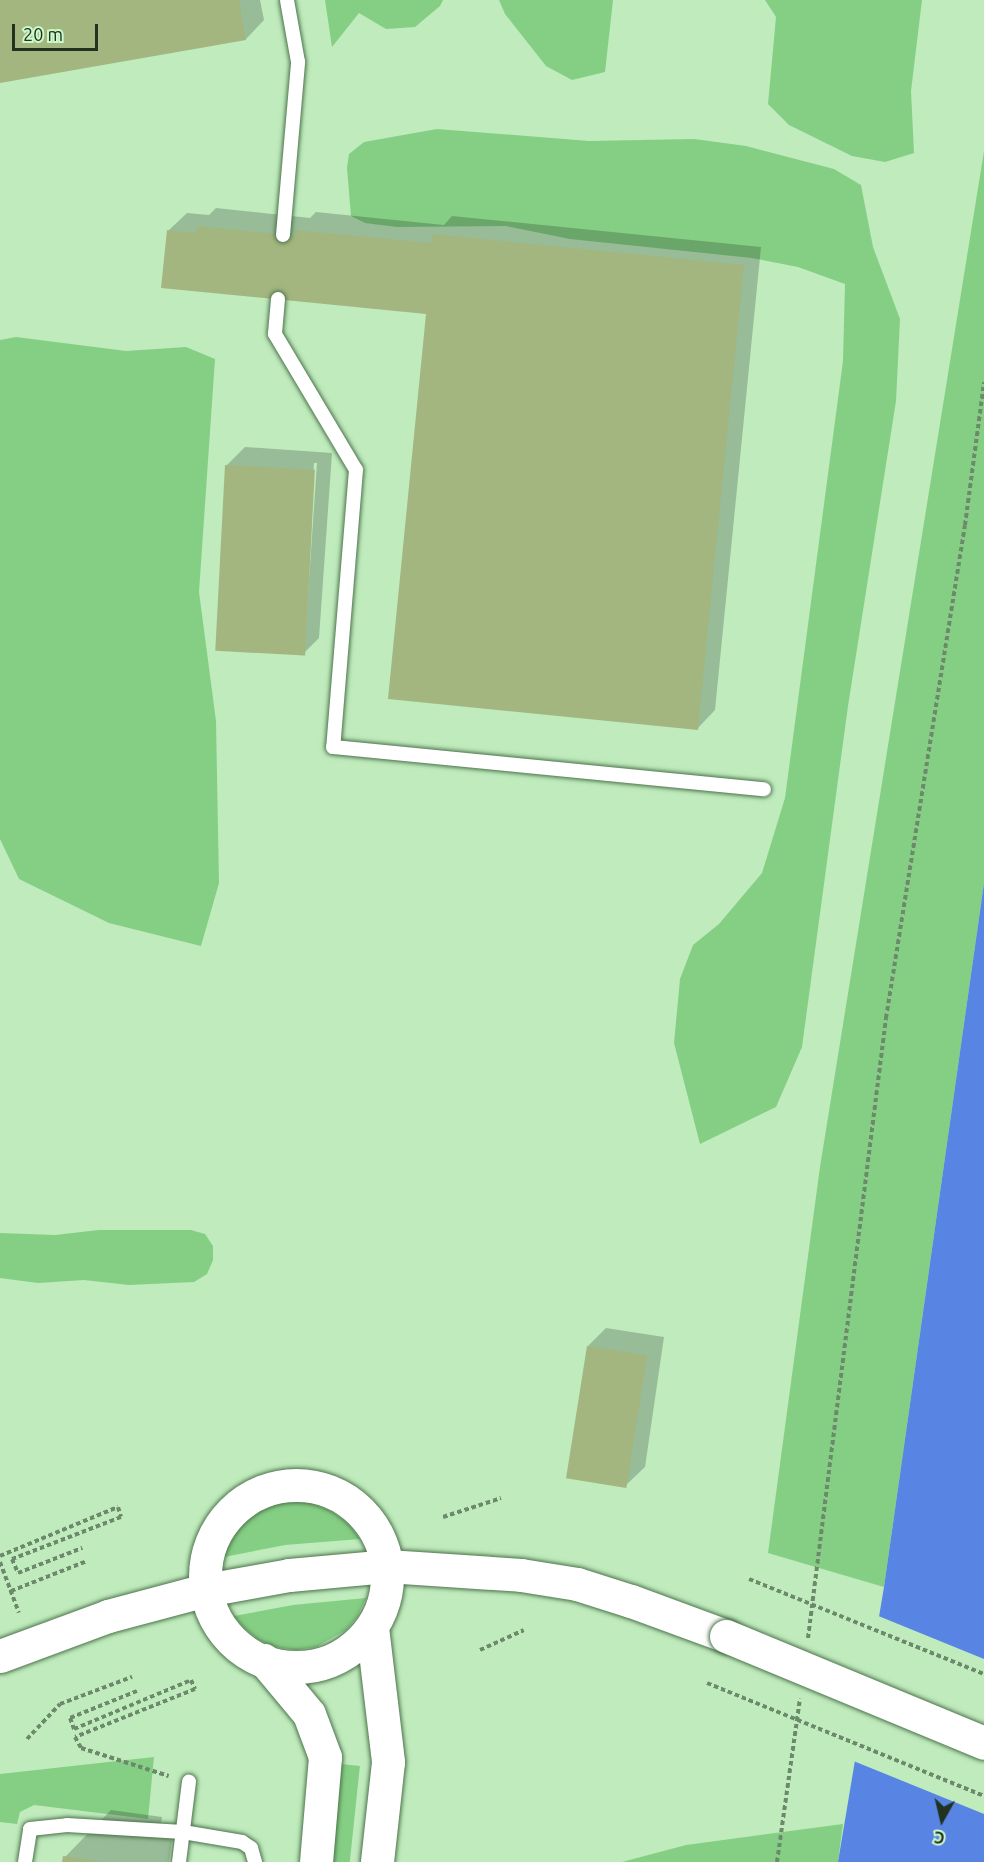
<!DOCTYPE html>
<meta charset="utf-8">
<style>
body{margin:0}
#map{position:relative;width:984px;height:1862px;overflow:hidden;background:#bfebbd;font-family:Ubuntu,sans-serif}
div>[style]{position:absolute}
.green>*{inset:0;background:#85cf84;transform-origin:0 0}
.water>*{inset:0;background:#5884e3}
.pier>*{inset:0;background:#bfebbd}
.shadow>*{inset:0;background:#0003}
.building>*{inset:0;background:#a3b680;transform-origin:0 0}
.path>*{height:4px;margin-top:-2px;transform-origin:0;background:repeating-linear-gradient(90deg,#6c8a6b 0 4.5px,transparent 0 7.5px)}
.roads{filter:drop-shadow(0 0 2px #4d744c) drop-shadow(0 0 2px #4d744c)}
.service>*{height:14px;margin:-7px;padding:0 7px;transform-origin:7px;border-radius:7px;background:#fff}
.tertiary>*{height:33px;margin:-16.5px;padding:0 16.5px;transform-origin:16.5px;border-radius:16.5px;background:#fff}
.tertiary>.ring{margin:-16.5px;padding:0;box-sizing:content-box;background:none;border:33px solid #fff;border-radius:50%}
.path-bridge>*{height:4px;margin-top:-2px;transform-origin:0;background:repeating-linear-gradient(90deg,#6c8a6b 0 4.5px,transparent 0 7.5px)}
.bridges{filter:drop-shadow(0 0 2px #4d744c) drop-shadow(0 0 2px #4d744c)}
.tertiary-bridge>*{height:33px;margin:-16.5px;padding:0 16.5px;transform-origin:16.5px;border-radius:16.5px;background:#fff}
span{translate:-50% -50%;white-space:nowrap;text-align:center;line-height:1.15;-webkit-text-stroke:6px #ccf8ca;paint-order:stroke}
.north{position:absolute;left:912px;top:1790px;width:60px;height:60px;-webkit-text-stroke:4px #ccf8ca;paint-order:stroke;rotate:188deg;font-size:16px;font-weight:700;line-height:24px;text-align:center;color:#213221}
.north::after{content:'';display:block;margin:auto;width:21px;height:27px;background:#213221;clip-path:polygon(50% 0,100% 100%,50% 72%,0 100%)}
.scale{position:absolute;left:12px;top:24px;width:86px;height:27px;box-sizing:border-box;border:3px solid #213221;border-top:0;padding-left:8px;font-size:18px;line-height:21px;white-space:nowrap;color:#213221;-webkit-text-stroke:4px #ccf8ca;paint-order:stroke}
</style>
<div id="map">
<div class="green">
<div style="clip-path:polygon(325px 0,443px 0,440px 6px,415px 27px,386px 29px,359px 13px,332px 47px)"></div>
<div style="clip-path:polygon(499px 0,613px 0,605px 72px,572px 80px,546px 66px,505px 14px)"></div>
<div style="clip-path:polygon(765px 0,922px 0,911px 91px,914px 153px,885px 162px,852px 156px,789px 125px,768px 104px,776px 17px)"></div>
<div style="clip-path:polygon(437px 129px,589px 141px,694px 139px,746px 146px,834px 169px,861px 185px,873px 247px,900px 319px,896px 401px,848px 706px,802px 1047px,776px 1107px,700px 1144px,674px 1043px,680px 979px,693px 945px,719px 924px,762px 873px,785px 798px,843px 361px,845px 284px,798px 267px,752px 258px,570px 239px,506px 226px,397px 227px,365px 223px,351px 216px,347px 168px,349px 154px,364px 142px)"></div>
<div style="clip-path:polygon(984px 151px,984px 883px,884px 1587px,768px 1553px,820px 1167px)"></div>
<div style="clip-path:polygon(16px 337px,126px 351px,186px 347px,215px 359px,199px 592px,216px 721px,219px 883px,201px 946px,109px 923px,19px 879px,0 839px,0 340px)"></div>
<div style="clip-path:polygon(99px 1230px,191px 1230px,205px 1234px,213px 1246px,213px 1260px,207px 1274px,194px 1282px,129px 1285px,84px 1280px,38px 1283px,0 1278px,0 1233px,55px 1235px)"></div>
<div style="clip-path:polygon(285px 1502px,308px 1502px,329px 1510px,348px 1523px,360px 1539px,285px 1545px,224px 1557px,230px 1541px,245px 1522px,263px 1509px)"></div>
<div style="clip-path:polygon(366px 1598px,357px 1617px,346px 1630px,316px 1647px,296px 1650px,276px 1647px,259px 1640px,244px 1628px,234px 1616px,293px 1605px)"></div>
<div style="clip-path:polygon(154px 1757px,148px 1819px,34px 1805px,20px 1812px,17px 1824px,0 1822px,0 1774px)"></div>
<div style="left:341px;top:1764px;width:19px;height:99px;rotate:6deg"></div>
<div style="clip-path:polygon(843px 1824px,838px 1862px,622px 1862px,686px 1845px)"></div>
</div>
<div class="water">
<div style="clip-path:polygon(984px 883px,984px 1862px,838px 1862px,884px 1587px)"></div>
</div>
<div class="pier">
<div style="clip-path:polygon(876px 1615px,984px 1659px,984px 1814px,851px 1760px)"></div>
</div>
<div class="shadow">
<div style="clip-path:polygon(0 0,260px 0,264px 20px,246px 39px,0 82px)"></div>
<div style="clip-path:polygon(216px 208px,310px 218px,316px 212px,444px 225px,452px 216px,761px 247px,715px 710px,697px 729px,428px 313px,168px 231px,187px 213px,209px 215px)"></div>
<div style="clip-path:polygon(evenodd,245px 447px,332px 453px,319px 638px,301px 656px,227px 465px,245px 447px,314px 463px,317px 463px,305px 639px,302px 639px,314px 463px)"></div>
<div style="clip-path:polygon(606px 1328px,664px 1337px,645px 1467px,626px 1485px,588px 1346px)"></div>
<div style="clip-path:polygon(111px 1810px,162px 1817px,160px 1830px,173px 1832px,169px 1862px,64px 1862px,65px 1857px)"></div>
</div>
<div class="building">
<div style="clip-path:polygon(0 0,239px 0,246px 40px,0 83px)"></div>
<div style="clip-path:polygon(197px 226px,295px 236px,296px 230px,432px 243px,433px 234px,744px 265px,698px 730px,388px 699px,426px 314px,161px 288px,167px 230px,196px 233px)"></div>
<div style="left:225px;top:465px;width:90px;height:186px;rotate:3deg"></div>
<div style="left:587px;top:1346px;width:61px;height:134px;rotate:9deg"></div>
<div style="clip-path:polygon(63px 1856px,99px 1861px,99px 1862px,62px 1862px)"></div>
</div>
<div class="path">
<div style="left:443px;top:1517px;width:61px;rotate:-18.1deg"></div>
<div style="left:0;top:1556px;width:128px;rotate:-22.6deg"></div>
<div style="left:118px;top:1507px;width:10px;rotate:73deg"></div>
<div style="left:121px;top:1517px;width:117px;rotate:158.9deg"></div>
<div style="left:12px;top:1559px;width:15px;rotate:67deg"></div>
<div style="left:18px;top:1573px;width:69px;rotate:-21.3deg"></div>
<div style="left:0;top:1562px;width:54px;rotate:69.6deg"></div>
<div style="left:11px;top:1591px;width:82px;rotate:-21.5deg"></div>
<div style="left:808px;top:1638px;width:625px;rotate:-82.83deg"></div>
<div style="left:886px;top:1018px;width:499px;rotate:-80.9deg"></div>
<div style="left:965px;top:525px;width:144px;rotate:-82.4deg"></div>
<div style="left:480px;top:1650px;width:48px;rotate:-24.4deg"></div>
<div style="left:137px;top:1691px;width:72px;rotate:158.1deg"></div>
<div style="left:70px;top:1718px;width:12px;rotate:70deg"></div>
<div style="left:74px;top:1729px;width:127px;rotate:-22.7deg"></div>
<div style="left:191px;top:1680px;width:10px;rotate:66deg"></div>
<div style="left:195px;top:1689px;width:129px;rotate:158.2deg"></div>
<div style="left:75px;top:1737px;width:13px;rotate:61deg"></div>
<div style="left:81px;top:1748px;width:92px;rotate:17.7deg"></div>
<div style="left:27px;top:1739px;width:48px;rotate:-46.7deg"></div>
<div style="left:60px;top:1704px;width:77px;rotate:-20.6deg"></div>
<div style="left:777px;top:1862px;width:165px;rotate:-82deg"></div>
</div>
<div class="roads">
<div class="service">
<div style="left:283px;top:235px;width:174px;rotate:-85deg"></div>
<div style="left:298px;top:62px;width:63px;rotate:-100.1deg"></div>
<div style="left:278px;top:299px;width:35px;rotate:95deg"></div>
<div style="left:275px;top:334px;width:158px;rotate:59.2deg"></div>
<div style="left:356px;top:470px;width:278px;rotate:94.7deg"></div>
<div style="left:333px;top:747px;width:433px;rotate:5.6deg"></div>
<div style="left:25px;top:1862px;width:33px;rotate:-81deg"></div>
<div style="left:30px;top:1829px;width:37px;rotate:-6deg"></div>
<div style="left:67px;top:1825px;width:116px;rotate:3.5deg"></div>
<div style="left:183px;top:1832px;width:60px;rotate:9.6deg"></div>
<div style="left:242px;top:1842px;width:11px;rotate:34deg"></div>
<div style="left:251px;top:1848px;width:15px;rotate:74deg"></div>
<div style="left:179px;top:1862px;width:81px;rotate:-82.9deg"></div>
</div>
<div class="tertiary">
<div class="ring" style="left:205px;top:1485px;width:149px;height:149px"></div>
<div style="left:372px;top:1627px;width:136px;rotate:83.2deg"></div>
<div style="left:388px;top:1762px;width:101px;rotate:96.3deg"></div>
<div style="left:0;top:1656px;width:115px;rotate:-20.3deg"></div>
<div style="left:108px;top:1616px;width:101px;rotate:-14.9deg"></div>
<div style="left:206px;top:1590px;width:84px;rotate:-10.2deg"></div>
<div style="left:289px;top:1575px;width:98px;rotate:-5.2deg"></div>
<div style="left:387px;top:1566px;width:134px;rotate:3.8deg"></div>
<div style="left:521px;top:1575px;width:57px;rotate:9.1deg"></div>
<div style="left:577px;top:1584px;width:57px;rotate:17.5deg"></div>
<div style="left:631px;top:1601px;width:101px;rotate:20.2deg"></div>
<div style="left:264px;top:1660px;width:70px;rotate:50.2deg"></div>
<div style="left:309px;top:1714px;width:46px;rotate:69.6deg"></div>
<div style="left:325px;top:1757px;width:105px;rotate:94.9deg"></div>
</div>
</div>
<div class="path-bridge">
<div style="left:749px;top:1579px;width:253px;rotate:22deg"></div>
<div style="left:707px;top:1683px;width:299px;rotate:22.2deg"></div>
</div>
<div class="bridges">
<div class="tertiary-bridge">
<div style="left:726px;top:1636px;width:279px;rotate:22.5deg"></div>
</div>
</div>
<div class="north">С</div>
<div class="scale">20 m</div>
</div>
